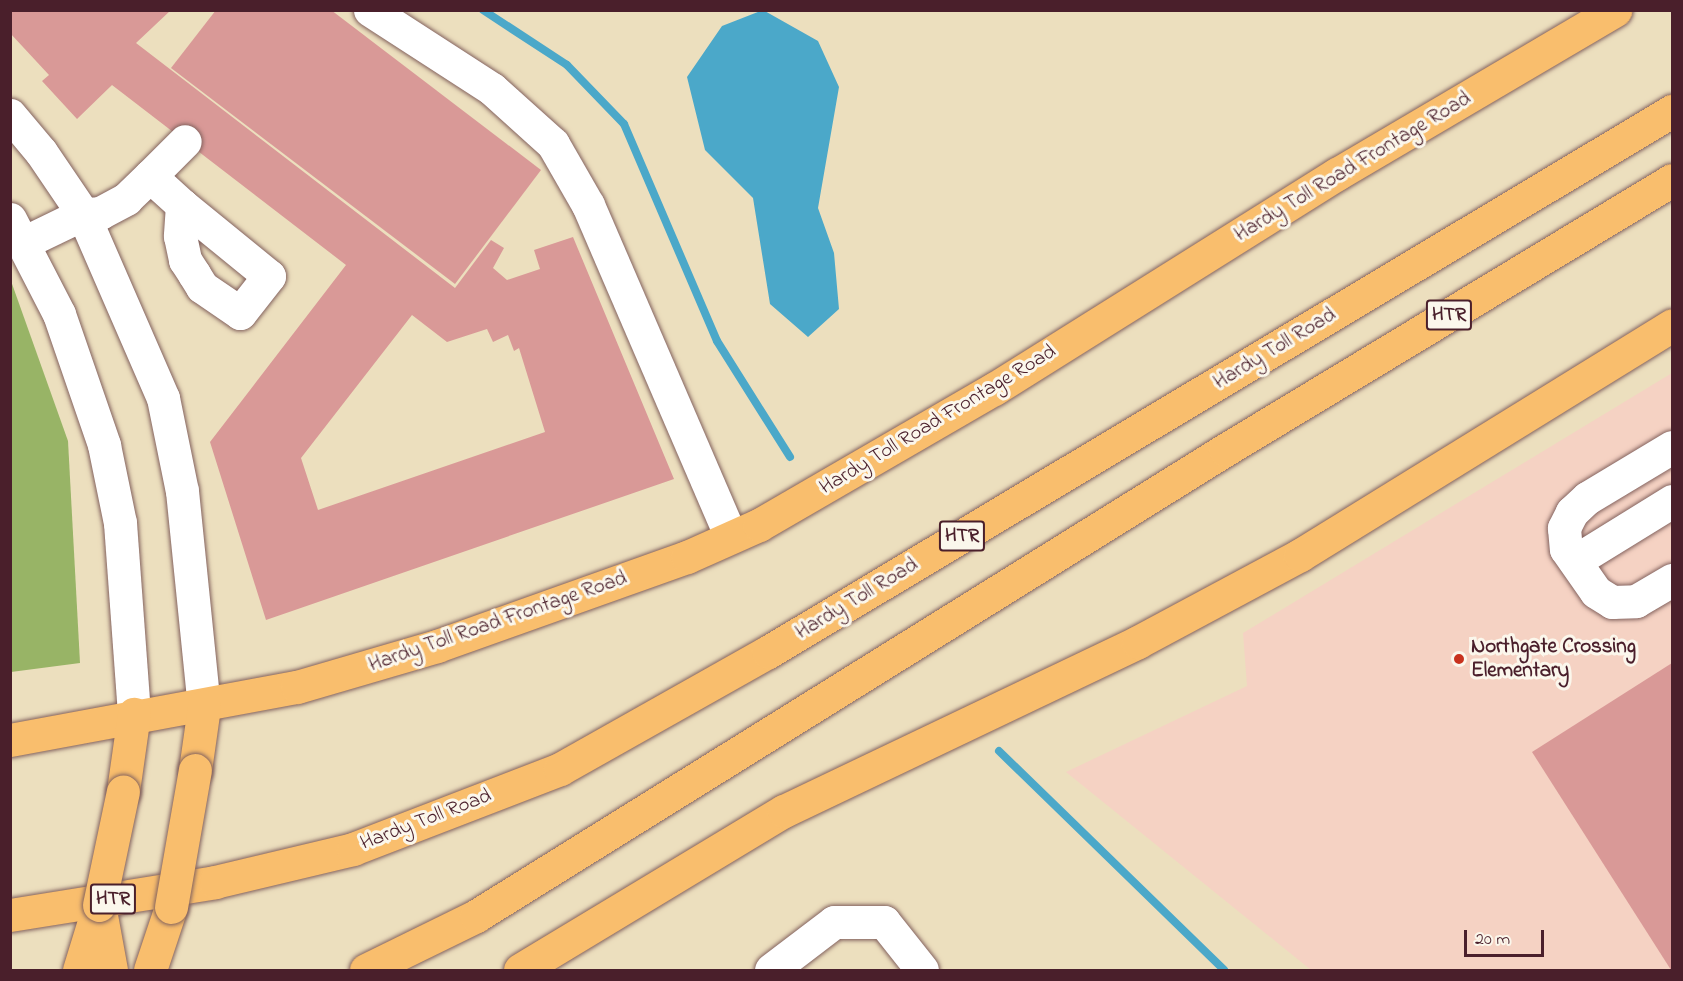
<!DOCTYPE html>
<style>
body{margin:0}
#map{position:relative;width:1683px;height:981px;overflow:hidden;background:#ecdfbe;font-family:"Indie Flower",sans-serif}
div>[style]{position:absolute}
.built>*{inset:0;background:#f5d2c3}
.forest>*{inset:0;background:#98b466}
.water>*{inset:0;background:#4ba8c9}
.stream>*{height:8px;margin:-4px;padding:0 4px;transform-origin:4px;border-radius:4px;background:#4ba8c9}
.building>*{inset:0;background:#d99997}
.roads{filter:drop-shadow(0 0 2px #83625e) drop-shadow(0 0 2px #83625e)}
.minor>*{height:33px;margin:-16.5px;padding:0 16.5px;transform-origin:16.5px;border-radius:16.5px;background:#fff}
.major>*{height:33px;margin:-16.5px;padding:0 16.5px;transform-origin:16.5px;border-radius:16.5px;background:#f9be6d}
.highway>*{height:33px;margin:-16.5px;padding:0 16.5px;transform-origin:16.5px;border-radius:16.5px;background:#f9be6d}
.bridges{filter:drop-shadow(0 0 2px #83625e) drop-shadow(0 0 2px #83625e)}
.major-bridge>*{height:33px;margin:-16.5px;padding:0 16.5px;transform-origin:16.5px;border-radius:16.5px;background:#f9be6d}
.dots>*{width:16px;height:16px;translate:-50% -50%;box-sizing:border-box;border:3px solid #fbf7ec;border-radius:50%}
span{translate:-50% -50%;white-space:nowrap;text-align:center;line-height:1.15;-webkit-text-stroke:6px #fbf7ec;paint-order:stroke}
.shield-label span{padding:2px 4px;background:#fbf7ec;border:2px solid;border-radius:4px;-webkit-text-stroke-width:0}
.shield-label{font-size:20px;color:#4a1f2b;font-weight:700}
.street-label{font-size:21px;color:#4a1f2b}
.poi-label{font-size:21px;color:#4a1f2b;font-weight:700}
.left{translate:0 -50%;text-align:left}
.frame{position:absolute;inset:0;border:12px solid #4a1f2b;pointer-events:none}
.scale{position:absolute;left:1464px;top:930px;width:80px;height:27px;box-sizing:border-box;border:3px solid #4a1f2b;border-top:0;padding-left:8px;font-size:18px;line-height:21px;white-space:nowrap;color:#4a1f2b;-webkit-text-stroke:4px #fbf7ec;paint-order:stroke}
</style>
<div id="map">
<div class="built">
<div style="clip-path:polygon(1672px 373px,1672px 970px,1311px 970px,1066px 772px,1247px 686px,1243px 633px)"></div>
</div>
<div class="forest">
<div style="clip-path:polygon(11px 281px,68px 441px,80px 663px,11px 672px)"></div>
</div>
<div class="water">
<div style="clip-path:polygon(763px 10px,818px 41px,839px 87px,818px 208px,834px 253px,839px 309px,808px 337px,770px 304px,753px 198px,705px 150px,687px 77px,722px 26px)"></div>
</div>
<div class="stream">
<div style="left:483px;top:10px;width:100px;rotate:33.2deg"></div>
<div style="left:567px;top:65px;width:82px;rotate:46deg"></div>
<div style="left:624px;top:124px;width:236px;rotate:66.8deg"></div>
<div style="left:717px;top:341px;width:137px;rotate:57.8deg"></div>
<div style="left:999px;top:751px;width:314px;rotate:44.2deg"></div>
</div>
<div class="building">
<div style="clip-path:polygon(evenodd,10px 10px,171px 10px,136px 43px,455px 288px,491px 240px,504px 248px,493px 268px,507px 280px,540px 269px,534px 250px,573px 237px,674px 479px,266px 620px,210px 442px,346px 265px,112px 85px,77px 119px,42px 81px,49px 75px,10px 33px,10px 10px,412px 315px,447px 342px,487px 329px,493px 342px,508px 335px,514px 351px,519px 348px,545px 432px,318px 510px,301px 458px,412px 315px)"></div>
<div style="clip-path:polygon(216px 10px,331px 10px,541px 170px,455px 284px,171px 68px)"></div>
<div style="clip-path:polygon(1672px 663px,1672px 970px,1671px 970px,1532px 752px)"></div>
</div>
<div class="roads">
<div class="minor">
<div style="left:370px;top:10px;width:145px;rotate:32.9deg"></div>
<div style="left:492px;top:89px;width:82px;rotate:42deg"></div>
<div style="left:553px;top:144px;width:70px;rotate:60.2deg"></div>
<div style="left:588px;top:205px;width:361px;rotate:66.7deg"></div>
<div style="left:10px;top:115px;width:48px;rotate:50deg"></div>
<div style="left:41px;top:152px;width:75px;rotate:55.9deg"></div>
<div style="left:83px;top:214px;width:201px;rotate:66.5deg"></div>
<div style="left:163px;top:398px;width:95px;rotate:78.5deg"></div>
<div style="left:182px;top:491px;width:217px;rotate:84.2deg"></div>
<div style="left:150px;top:176px;width:49px;rotate:-45deg"></div>
<div style="left:10px;top:219px;width:107px;rotate:62.7deg"></div>
<div style="left:59px;top:314px;width:139px;rotate:71deg"></div>
<div style="left:104px;top:445px;width:80px;rotate:78.4deg"></div>
<div style="left:120px;top:523px;width:192px;rotate:85.8deg"></div>
<div style="left:25px;top:242px;width:64px;rotate:-25.8deg"></div>
<div style="left:83px;top:214px;width:17px;rotate:-3deg"></div>
<div style="left:100px;top:213px;width:30px;rotate:-28deg"></div>
<div style="left:126px;top:199px;width:33px;rotate:-44deg"></div>
<div style="left:150px;top:176px;width:43px;rotate:42.2deg"></div>
<div style="left:182px;top:205px;width:31px;rotate:94deg"></div>
<div style="left:180px;top:236px;width:25px;rotate:78deg"></div>
<div style="left:185px;top:260px;width:17px;rotate:57deg"></div>
<div style="left:194px;top:274px;width:15px;rotate:58deg"></div>
<div style="left:202px;top:287px;width:46px;rotate:34.4deg"></div>
<div style="left:240px;top:313px;width:47px;rotate:-51.9deg"></div>
<div style="left:269px;top:276px;width:112px;rotate:-140.8deg"></div>
<div style="left:1672px;top:447px;width:99px;rotate:149deg"></div>
<div style="left:1587px;top:498px;width:21px;rotate:137deg"></div>
<div style="left:1572px;top:512px;width:18px;rotate:117deg"></div>
<div style="left:1564px;top:528px;width:21px;rotate:85deg"></div>
<div style="left:1566px;top:549px;width:52px;rotate:55.1deg"></div>
<div style="left:1596px;top:592px;width:19px;rotate:32deg"></div>
<div style="left:1612px;top:602px;width:24px;rotate:-2deg"></div>
<div style="left:1636px;top:601px;width:42px;rotate:-30.3deg"></div>
<div style="left:1575px;top:561px;width:114px;rotate:-31.7deg"></div>
<div style="left:771px;top:970px;width:79px;rotate:-37.3deg"></div>
<div style="left:834px;top:922px;width:50px"></div>
<div style="left:884px;top:922px;width:61px;rotate:51.6deg"></div>
</div>
<div class="major">
<div style="left:10px;top:740px;width:292px;rotate:-10.5deg"></div>
<div style="left:297px;top:687px;width:146px;rotate:-16.3deg"></div>
<div style="left:437px;top:646px;width:265px;rotate:-19.6deg"></div>
<div style="left:687px;top:557px;width:79px;rotate:-24deg"></div>
<div style="left:759px;top:525px;width:272px;rotate:-30.1deg"></div>
<div style="left:994px;top:389px;width:405px;rotate:-32.1deg"></div>
<div style="left:1337px;top:174px;width:323px;rotate:-30.5deg"></div>
<div style="left:195px;top:770px;width:64px;rotate:-81.9deg"></div>
<div style="left:123px;top:791px;width:78px;rotate:-81.9deg"></div>
<div style="left:100px;top:910px;width:61px;rotate:79.6deg"></div>
<div style="left:79px;top:970px;width:68px;rotate:-72.9deg"></div>
<div style="left:150px;top:970px;width:66px;rotate:-71.6deg"></div>
<div style="left:520px;top:970px;width:308px;rotate:-31.1deg"></div>
<div style="left:784px;top:811px;width:392px;rotate:-25.5deg"></div>
<div style="left:1138px;top:642px;width:184px;rotate:-28.2deg"></div>
<div style="left:1300px;top:555px;width:437px;rotate:-31.7deg"></div>
</div>
<div class="highway">
<div style="left:10px;top:915px;width:208px;rotate:-9.1deg"></div>
<div style="left:215px;top:882px;width:142px;rotate:-13.4deg"></div>
<div style="left:353px;top:849px;width:222px;rotate:-21.1deg"></div>
<div style="left:560px;top:769px;width:239px;rotate:-29.4deg"></div>
<div style="left:768px;top:652px;width:1054px;rotate:-30.9deg"></div>
<div style="left:366px;top:970px;width:123px;rotate:-26.1deg"></div>
<div style="left:476px;top:916px;width:882px;rotate:-31.89deg"></div>
<div style="left:1225px;top:450px;width:522px;rotate:-31.13deg"></div>
</div>
</div>
<div class="bridges">
<div class="major-bridge">
<div style="left:99px;top:905px;width:116px;rotate:-78.1deg"></div>
<div style="left:171px;top:907px;width:139px;rotate:-80.1deg"></div>
</div>
</div>
<div class="dots">
<div style="left:1459px;top:659px;background:#c8321e"></div>
</div>
<div class="shield-label">
<span style="left:1449px;top:315px">HTR</span>
<span style="left:962px;top:536px">HTR</span>
<span style="left:113px;top:899px">HTR</span>
</div>
<div class="street-label">
<span style="left:1353px;top:167px;rotate:-31deg">Hardy Toll Road Frontage Road</span>
<span style="left:1275px;top:349px;rotate:-31deg">Hardy Toll Road</span>
<span style="left:938px;top:420px;rotate:-31deg">Hardy Toll Road Frontage Road</span>
<span style="left:857px;top:599px;rotate:-31deg">Hardy Toll Road</span>
<span style="left:498px;top:622px;rotate:-19deg">Hardy Toll Road Frontage Road</span>
<span style="left:426px;top:820px;rotate:-21deg">Hardy Toll Road</span>
</div>
<div class="poi-label">
<span class="left" style="left:1471px;top:659px">Northgate Crossing<br>Elementary</span>
</div>
<div class="frame"></div>
<div class="scale">20 m</div>
</div>
